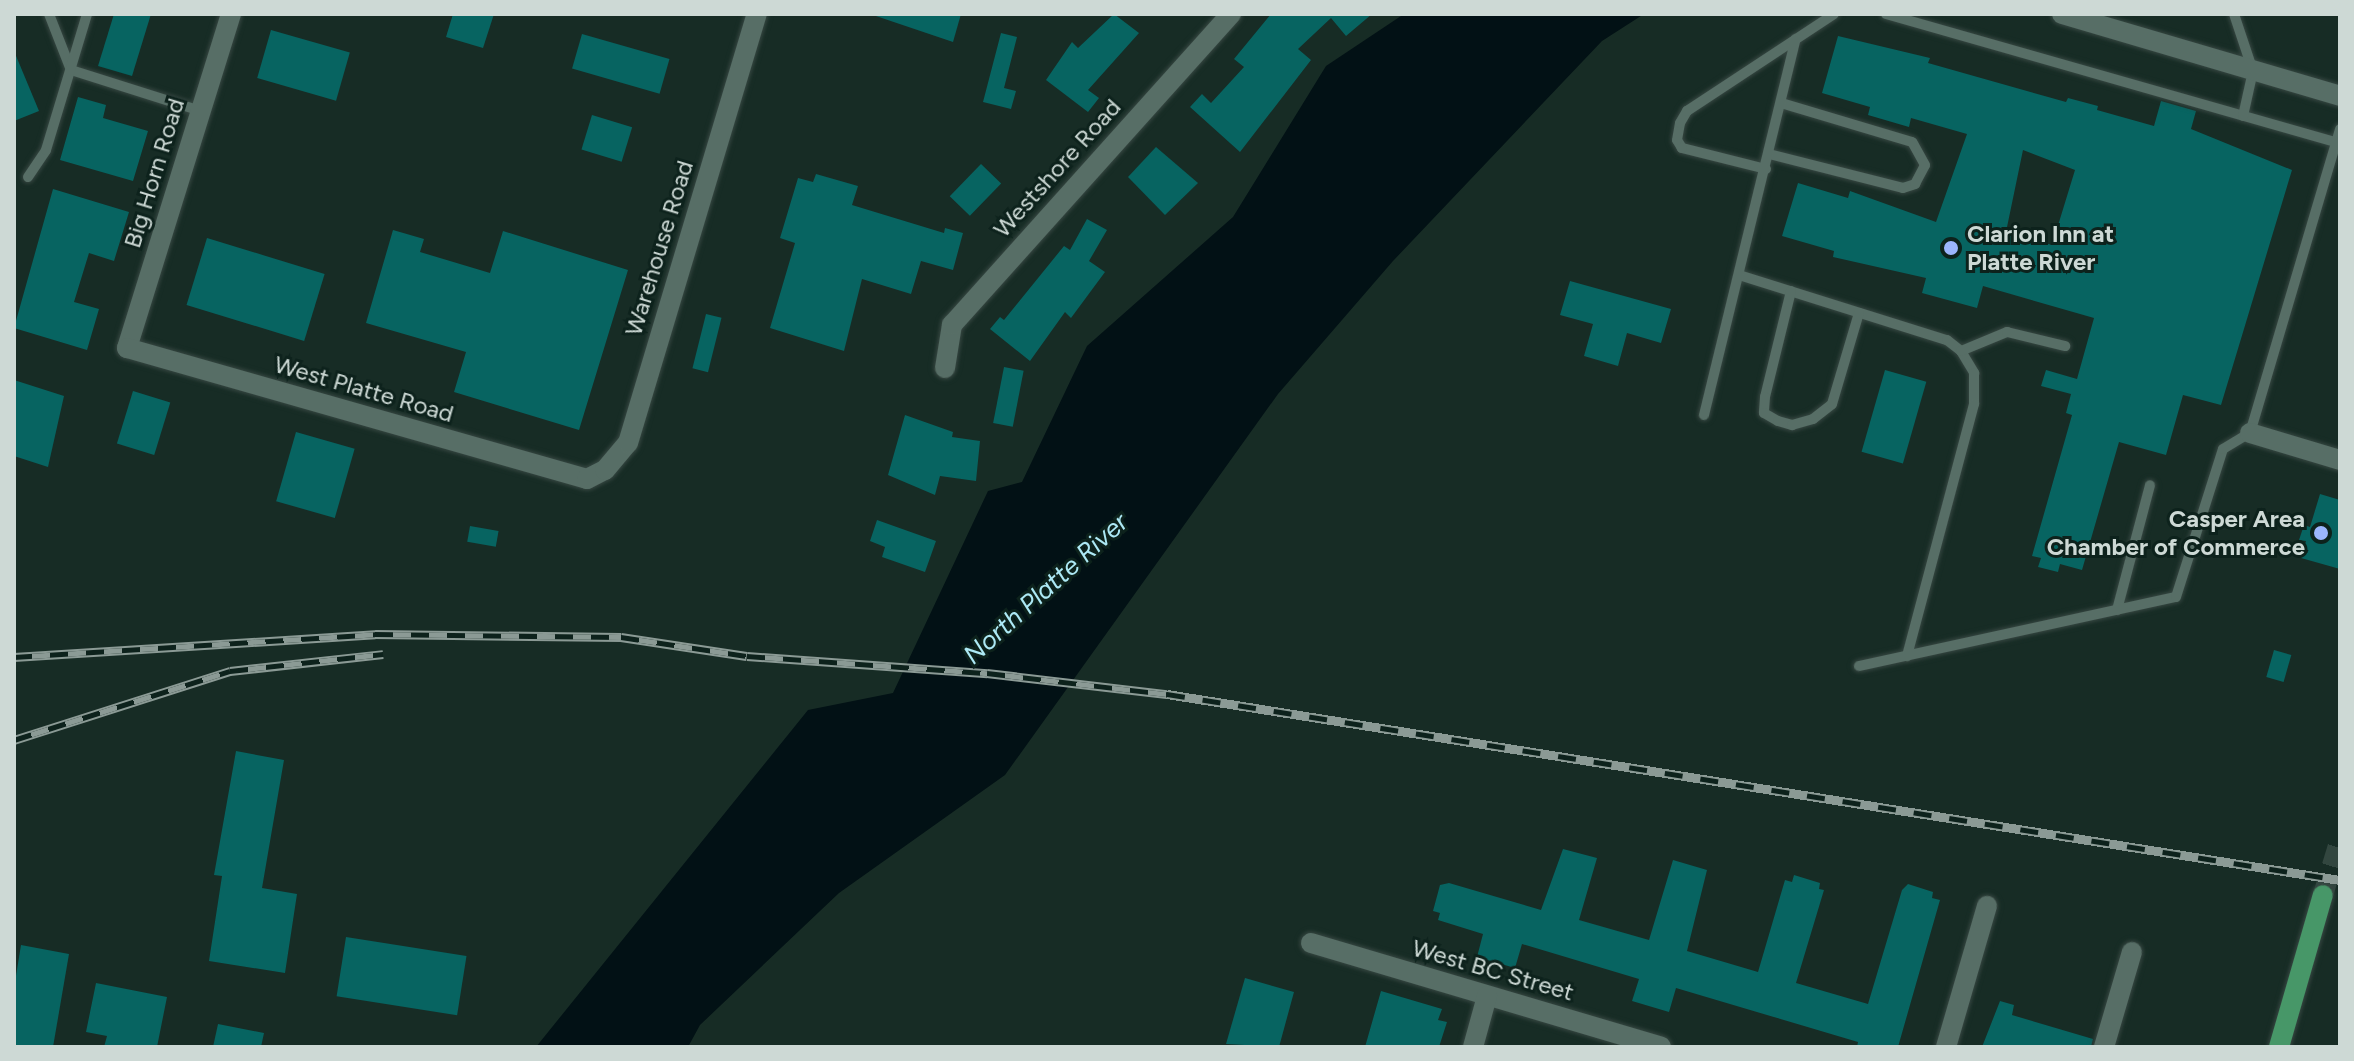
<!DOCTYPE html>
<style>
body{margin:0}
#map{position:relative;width:2354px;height:1061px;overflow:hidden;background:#172c25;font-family:Figtree,sans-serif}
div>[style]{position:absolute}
.water>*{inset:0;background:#021115}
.building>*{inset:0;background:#076461;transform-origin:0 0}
.primary-tunnel>*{height:20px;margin-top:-10px;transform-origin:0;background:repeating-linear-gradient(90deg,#32463f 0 20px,transparent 0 30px)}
.roads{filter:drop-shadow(0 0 2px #374742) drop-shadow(0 0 2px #374742)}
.service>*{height:10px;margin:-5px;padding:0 5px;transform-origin:5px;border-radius:5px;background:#576e66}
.minor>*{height:20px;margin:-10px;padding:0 10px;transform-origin:10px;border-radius:10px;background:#576e66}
.primary>*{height:20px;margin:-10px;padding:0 10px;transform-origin:10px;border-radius:10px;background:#479768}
.rail>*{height:9px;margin-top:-4.5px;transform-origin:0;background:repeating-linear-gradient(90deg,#0d221c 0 18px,#8b9a95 0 36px);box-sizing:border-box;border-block:2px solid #8b9a95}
.dots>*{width:22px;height:22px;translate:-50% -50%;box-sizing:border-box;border:4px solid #0d221c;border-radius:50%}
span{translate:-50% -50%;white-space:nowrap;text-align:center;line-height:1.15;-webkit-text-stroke:6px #0d221c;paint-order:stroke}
.street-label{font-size:24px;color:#cdd9d5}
.poi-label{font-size:24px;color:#cdd9d5;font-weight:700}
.left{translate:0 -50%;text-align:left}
.right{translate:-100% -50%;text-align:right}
.water-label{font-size:26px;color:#ade9f5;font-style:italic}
.frame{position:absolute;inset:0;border:16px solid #cdd9d5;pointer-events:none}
</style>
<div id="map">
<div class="water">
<div style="clip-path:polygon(1404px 14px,1644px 14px,1602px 41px,1393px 261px,1278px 394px,1005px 775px,839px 893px,700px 1025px,688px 1047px,536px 1047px,808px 710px,893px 693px,988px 491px,1022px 482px,1087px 346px,1233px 217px,1326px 66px)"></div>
</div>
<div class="building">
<div style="clip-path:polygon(114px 14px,151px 14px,132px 76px,98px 66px)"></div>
<div style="clip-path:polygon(453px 14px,494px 14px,483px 48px,446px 37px)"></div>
<div style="clip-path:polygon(870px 14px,961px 14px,953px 42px)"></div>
<div style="clip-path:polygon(1114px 14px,1139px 33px,1088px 90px,1099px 98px,1088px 112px,1046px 80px,1072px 42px,1078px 48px)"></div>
<div style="clip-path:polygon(1271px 14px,1372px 14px,1346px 36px,1331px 18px,1298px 49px,1311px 60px,1240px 152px,1190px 107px,1202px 94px,1211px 103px,1244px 67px,1234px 59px)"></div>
<div style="left:271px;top:30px;width:82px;height:50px;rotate:16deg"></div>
<div style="clip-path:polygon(1001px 33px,1017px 37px,1004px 88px,1016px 91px,1011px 109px,983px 102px)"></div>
<div style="left:582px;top:34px;width:91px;height:36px;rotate:16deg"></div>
<div style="clip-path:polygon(evenodd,1838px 36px,1930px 58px,1928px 63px,2066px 102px,2068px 98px,2098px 106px,2097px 110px,2154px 126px,2161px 101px,2196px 111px,2191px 129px,2292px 170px,2221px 405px,2183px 395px,2166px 455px,2119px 442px,2082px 570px,2060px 564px,2058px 572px,2038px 567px,2041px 558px,2032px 556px,2072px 415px,2066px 413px,2071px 394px,2041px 386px,2046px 370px,2077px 379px,2094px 318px,1983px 286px,1977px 308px,1922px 293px,1926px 278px,1833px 257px,1834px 251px,1782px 236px,1798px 183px,1848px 198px,1850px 191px,1936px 222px,1967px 134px,1911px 118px,1909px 127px,1868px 115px,1870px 107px,1822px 93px,1838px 36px,2023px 150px,2075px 170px,2052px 245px,2006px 232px,2023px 150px)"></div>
<div style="clip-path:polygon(14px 51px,39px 111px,14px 121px)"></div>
<div style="clip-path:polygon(78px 97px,106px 105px,103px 118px,148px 131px,133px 181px,60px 160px)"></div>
<div style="left:592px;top:115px;width:42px;height:36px;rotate:17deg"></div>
<div style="clip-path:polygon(1156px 147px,1198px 183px,1165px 215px,1128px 177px)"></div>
<div style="left:981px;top:164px;width:28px;height:45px;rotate:44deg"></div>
<div style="clip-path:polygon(816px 174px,858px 186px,852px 205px,944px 233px,945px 228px,963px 233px,953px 270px,921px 261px,911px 294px,862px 279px,844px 351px,770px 328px,795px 243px,780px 238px,798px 178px,813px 182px)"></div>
<div style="clip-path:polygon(53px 189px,129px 212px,114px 261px,89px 253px,74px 302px,99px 309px,87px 350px,14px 328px)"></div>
<div style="clip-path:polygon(1087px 219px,1107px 230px,1089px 261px,1105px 272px,1071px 318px,1065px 312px,1030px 361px,990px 329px,1000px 317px,1004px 320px,1064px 246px,1070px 250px)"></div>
<div style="clip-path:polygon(393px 230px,424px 239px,420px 252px,490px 273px,503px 231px,628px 270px,579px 430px,454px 392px,466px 352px,366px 323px)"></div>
<div style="left:207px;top:238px;width:123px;height:70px;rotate:17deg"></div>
<div style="clip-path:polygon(1570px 281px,1671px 309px,1661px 343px,1627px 333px,1618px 366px,1584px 356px,1593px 324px,1560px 315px)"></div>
<div style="left:706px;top:314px;width:16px;height:56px;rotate:14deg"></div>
<div style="left:1004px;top:367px;width:20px;height:57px;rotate:11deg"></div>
<div style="left:1885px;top:370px;width:43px;height:85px;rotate:16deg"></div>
<div style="clip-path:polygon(14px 380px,64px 396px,48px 467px,14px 456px)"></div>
<div style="left:133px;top:391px;width:39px;height:55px;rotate:17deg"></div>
<div style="clip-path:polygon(905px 415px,953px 432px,952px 437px,980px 441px,976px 481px,940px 476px,935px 495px,888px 475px)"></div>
<div style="left:296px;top:432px;width:61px;height:72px;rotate:16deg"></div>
<div style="clip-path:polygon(2320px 494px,2340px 500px,2340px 569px,2301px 558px,2306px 541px,2299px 540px,2304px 525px,2310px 527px)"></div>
<div style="clip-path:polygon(877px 520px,936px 541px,925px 572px,882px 557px,885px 547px,870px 541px)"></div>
<div style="left:470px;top:526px;width:29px;height:16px;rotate:10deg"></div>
<div style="left:2274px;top:650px;width:18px;height:28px;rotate:16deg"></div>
<div style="clip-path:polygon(236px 751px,284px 760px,262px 888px,297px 894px,285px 973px,209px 961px,222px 876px,214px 875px)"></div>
<div style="clip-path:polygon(1563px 849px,1597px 858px,1579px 920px,1649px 940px,1673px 860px,1707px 870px,1687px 951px,1758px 972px,1785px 880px,1792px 882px,1794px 875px,1820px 883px,1819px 889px,1824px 890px,1796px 983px,1868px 1004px,1902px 890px,1908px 884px,1933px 892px,1932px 898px,1940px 900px,1898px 1047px,1857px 1047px,1858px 1042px,1676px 988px,1669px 1012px,1632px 1001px,1639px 979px,1522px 944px,1515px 968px,1477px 957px,1483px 934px,1438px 920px,1440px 913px,1433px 911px,1440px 885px,1449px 883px,1541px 910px)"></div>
<div style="left:346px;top:937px;width:122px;height:60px;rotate:9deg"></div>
<div style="clip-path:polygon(21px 945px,69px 954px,53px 1047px,14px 1047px,14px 988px)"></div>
<div style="clip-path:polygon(1245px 978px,1294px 992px,1279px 1047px,1226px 1044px)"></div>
<div style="clip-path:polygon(96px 983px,167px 997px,157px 1047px,104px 1047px,107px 1036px,86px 1032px)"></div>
<div style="clip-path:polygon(1381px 991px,1442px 1009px,1438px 1020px,1447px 1022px,1439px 1047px,1365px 1047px)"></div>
<div style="clip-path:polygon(2000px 1001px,2014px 1005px,2012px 1015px,2093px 1039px,2091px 1047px,1982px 1047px)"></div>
<div style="clip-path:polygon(218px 1024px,264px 1033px,261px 1047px,213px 1047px)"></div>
</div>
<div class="primary-tunnel">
<div style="left:2323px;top:895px;width:59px;rotate:-73.1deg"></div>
</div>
<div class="roads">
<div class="service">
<div style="left:49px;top:14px;width:60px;rotate:68.6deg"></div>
<div style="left:71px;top:70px;width:136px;rotate:17.5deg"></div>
<div style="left:1886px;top:14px;width:467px;rotate:15.9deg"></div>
<div style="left:2234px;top:14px;width:60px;rotate:71.6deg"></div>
<div style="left:2253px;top:71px;width:46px;rotate:102.5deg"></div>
<div style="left:1769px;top:154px;width:138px;rotate:14.2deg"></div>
<div style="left:1903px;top:188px;width:13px;rotate:-18deg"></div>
<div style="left:1915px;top:184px;width:21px;rotate:-62deg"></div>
<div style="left:1925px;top:165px;width:26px;rotate:-119deg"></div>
<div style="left:1912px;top:142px;width:137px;rotate:-163.4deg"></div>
<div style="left:1766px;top:169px;width:87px;rotate:-166deg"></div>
<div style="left:1682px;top:148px;width:9px;rotate:-122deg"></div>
<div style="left:1677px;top:140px;width:17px;rotate:-80deg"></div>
<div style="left:1680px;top:123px;width:14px;rotate:-60deg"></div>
<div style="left:1687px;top:111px;width:176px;rotate:-33.4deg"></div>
<div style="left:28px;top:177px;width:32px;rotate:-56deg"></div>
<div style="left:46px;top:150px;width:142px;rotate:-73.2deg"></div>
<div style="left:1739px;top:275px;width:218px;rotate:17.4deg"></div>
<div style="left:1947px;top:340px;width:18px;rotate:38deg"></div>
<div style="left:1961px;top:351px;width:26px;rotate:59deg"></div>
<div style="left:1974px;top:373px;width:31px;rotate:90deg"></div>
<div style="left:1974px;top:404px;width:261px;rotate:104.9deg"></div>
<div style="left:1791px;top:291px;width:109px;rotate:103.8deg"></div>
<div style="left:1765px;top:397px;width:16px;rotate:94deg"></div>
<div style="left:1764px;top:413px;width:16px;rotate:30deg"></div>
<div style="left:1778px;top:421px;width:15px;rotate:16deg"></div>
<div style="left:1792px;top:425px;width:22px;rotate:-16deg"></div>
<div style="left:1813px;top:419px;width:24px;rotate:-38deg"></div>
<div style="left:1832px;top:404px;width:95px;rotate:-73.5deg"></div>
<div style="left:1961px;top:351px;width:50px;rotate:-22.4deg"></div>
<div style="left:2007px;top:332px;width:60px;rotate:13.6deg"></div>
<div style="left:1704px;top:415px;width:387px;rotate:-76.3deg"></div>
<div style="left:2117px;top:610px;width:129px;rotate:-75.2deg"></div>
<div style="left:1859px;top:666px;width:324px;rotate:-12.3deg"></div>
<div style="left:2176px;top:597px;width:155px;rotate:-72.4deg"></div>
<div style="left:2223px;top:449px;width:31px;rotate:-31deg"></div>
<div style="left:2250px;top:433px;width:317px;rotate:-73.5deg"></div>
</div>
<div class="minor">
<div style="left:231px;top:14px;width:350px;rotate:107.3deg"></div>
<div style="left:127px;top:348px;width:478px;rotate:15.9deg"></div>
<div style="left:587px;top:479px;width:20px;rotate:-27deg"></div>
<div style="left:605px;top:470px;width:35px;rotate:-50deg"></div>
<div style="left:628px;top:443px;width:448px;rotate:-73.3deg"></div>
<div style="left:2062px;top:14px;width:290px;rotate:16.4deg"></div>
<div style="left:945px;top:368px;width:44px;rotate:-80.8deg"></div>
<div style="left:952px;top:325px;width:418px;rotate:-48.1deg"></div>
<div style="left:2250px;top:433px;width:94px;rotate:16.7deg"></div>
<div style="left:1311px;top:943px;width:365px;rotate:16.5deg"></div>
<div style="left:1473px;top:1047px;width:53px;rotate:-74.6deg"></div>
<div style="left:1946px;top:1047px;width:147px;rotate:-73.8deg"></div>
<div style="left:2104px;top:1047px;width:99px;rotate:-73.6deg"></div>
</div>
<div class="primary">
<div style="left:2279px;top:1047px;width:158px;rotate:-73.9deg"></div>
</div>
</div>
<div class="rail">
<div style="left:14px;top:657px;width:362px;rotate:-3.6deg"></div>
<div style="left:375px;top:634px;width:246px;rotate:0.7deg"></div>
<div style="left:621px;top:637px;width:127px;rotate:8.6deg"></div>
<div style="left:747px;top:656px;width:241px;rotate:4.1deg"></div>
<div style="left:987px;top:673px;width:181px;rotate:6.7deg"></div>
<div style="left:1167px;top:694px;width:1188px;rotate:9.01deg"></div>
<div style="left:14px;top:740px;width:227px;rotate:-17.7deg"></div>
<div style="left:230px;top:671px;width:154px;rotate:-6.3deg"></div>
</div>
<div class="dots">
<div style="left:1951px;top:248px;background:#9bb5fd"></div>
<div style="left:2321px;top:533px;background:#9bb5fd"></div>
</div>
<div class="street-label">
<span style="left:1057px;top:168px;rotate:-48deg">Westshore Road</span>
<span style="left:154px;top:173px;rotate:-73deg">Big Horn Road</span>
<span style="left:659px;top:248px;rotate:-73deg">Warehouse Road</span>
<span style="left:364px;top:389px;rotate:16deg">West Platte Road</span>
<span style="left:1493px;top:970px;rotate:16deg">West BC Street</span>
</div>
<div class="poi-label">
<span class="left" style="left:1967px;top:248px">Clarion Inn at<br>Platte River</span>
<span class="right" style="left:2305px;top:533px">Casper Area<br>Chamber of Commerce</span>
</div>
<div class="water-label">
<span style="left:1046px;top:589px;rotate:-42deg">North Platte River</span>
</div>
<div class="frame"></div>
</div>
